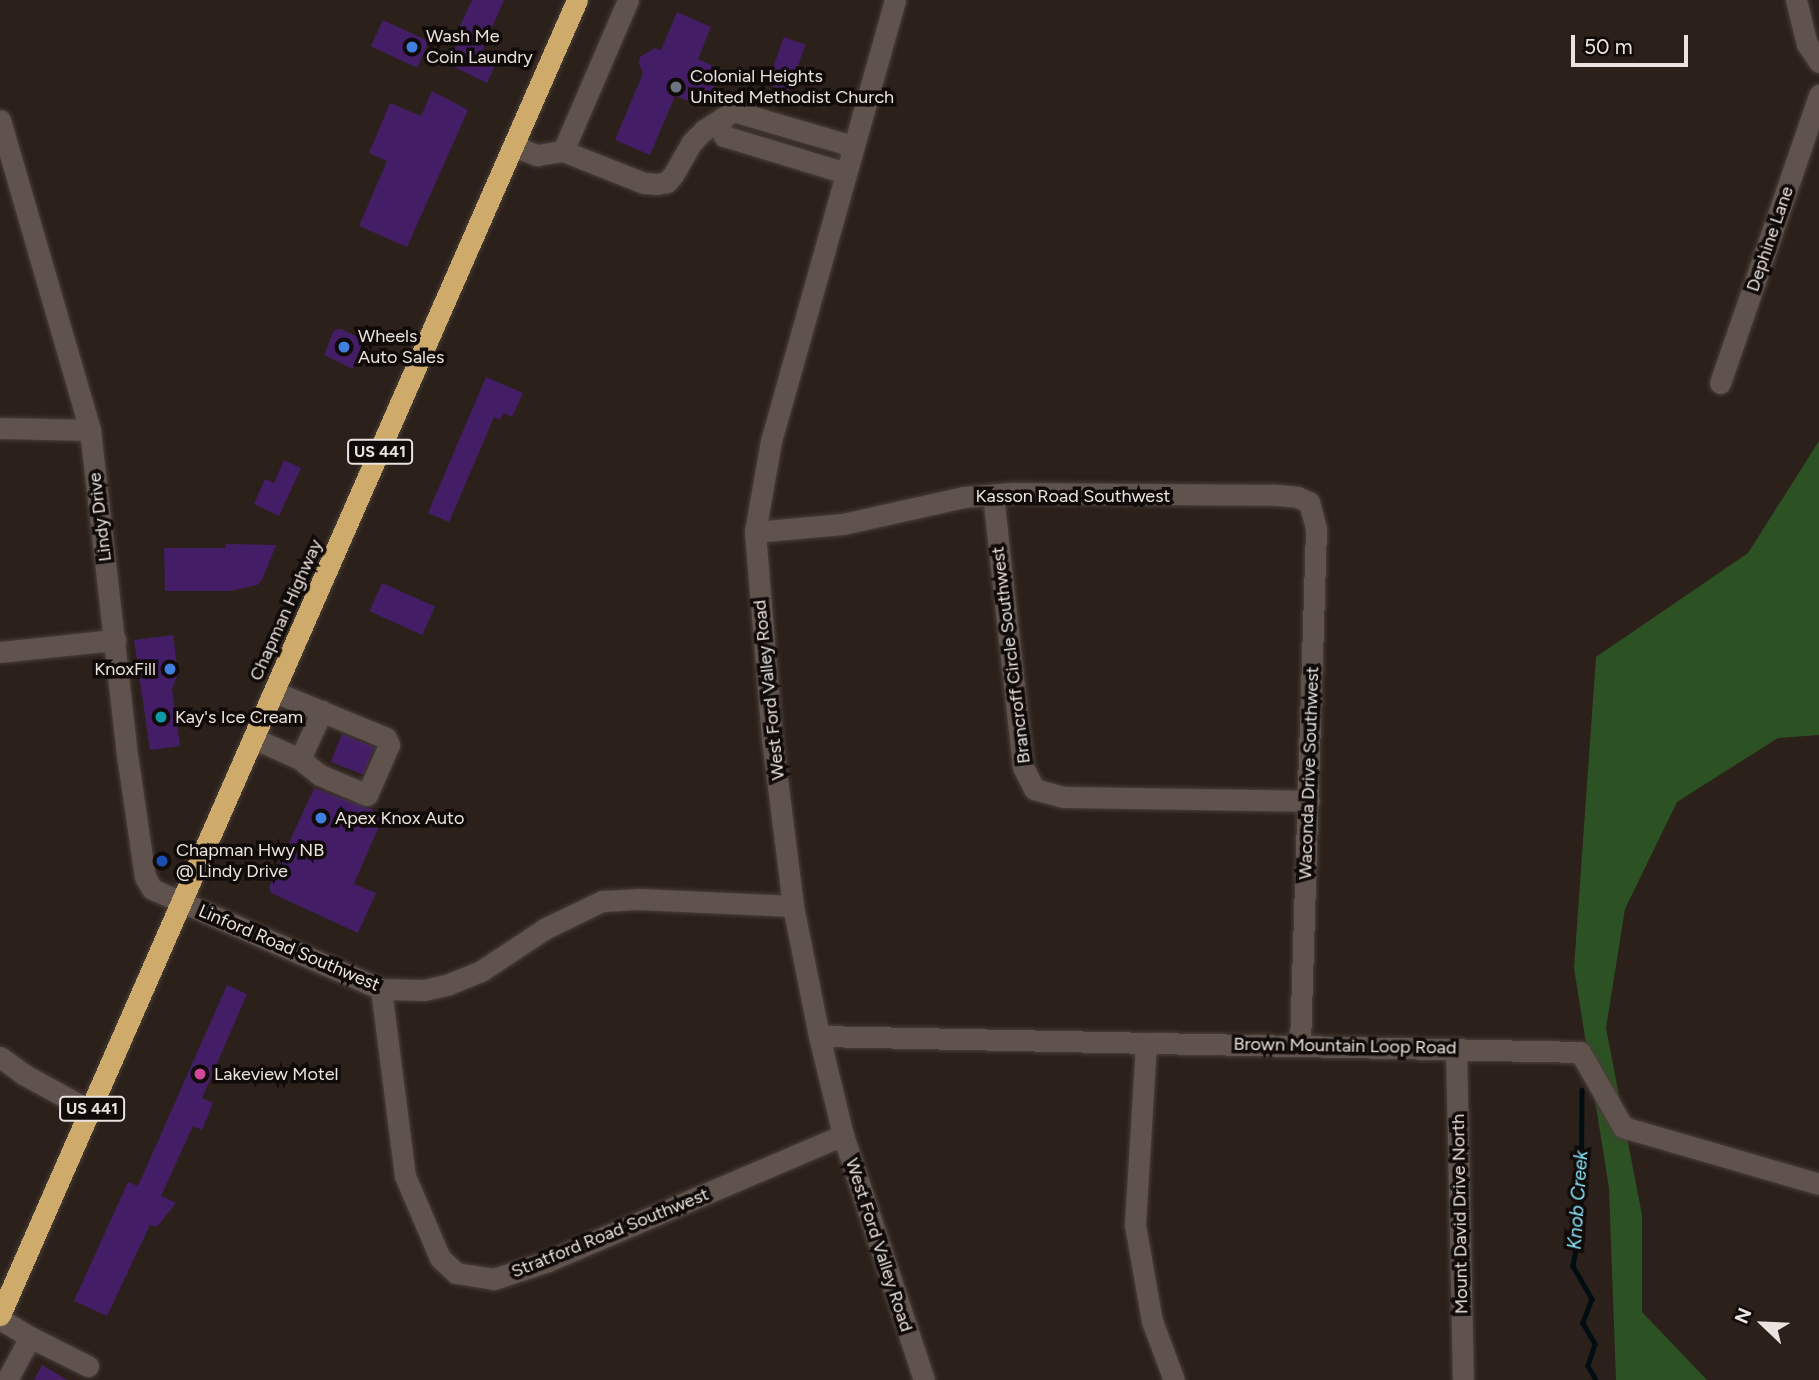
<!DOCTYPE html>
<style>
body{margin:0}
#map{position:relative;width:1819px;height:1380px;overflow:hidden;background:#2c201a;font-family:Figtree,sans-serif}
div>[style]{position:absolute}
.green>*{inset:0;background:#2c5123}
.stream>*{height:4.5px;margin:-2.25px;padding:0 2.25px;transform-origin:2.25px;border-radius:2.25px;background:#010e11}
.building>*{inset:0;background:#431e67;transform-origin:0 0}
.roads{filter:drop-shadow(0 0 2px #483e39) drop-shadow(0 0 2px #483e39)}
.minor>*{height:21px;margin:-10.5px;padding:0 10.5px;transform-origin:10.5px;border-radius:10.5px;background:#60524c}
.highway>*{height:21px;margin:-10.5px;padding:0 10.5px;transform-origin:10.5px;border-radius:10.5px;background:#cfab6b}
.dots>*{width:19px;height:19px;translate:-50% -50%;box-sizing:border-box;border:4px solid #100b09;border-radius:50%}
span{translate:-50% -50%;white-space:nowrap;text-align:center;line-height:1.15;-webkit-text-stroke:7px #100b09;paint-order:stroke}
.shield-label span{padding:2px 5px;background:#100b09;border:2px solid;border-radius:5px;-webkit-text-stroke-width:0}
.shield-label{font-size:16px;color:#ebe3df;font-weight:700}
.poi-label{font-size:18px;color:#ebe3df}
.left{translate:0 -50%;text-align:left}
.right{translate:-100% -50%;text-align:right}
.street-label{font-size:18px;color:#ebe3df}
.water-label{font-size:19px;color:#8be8fc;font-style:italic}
.north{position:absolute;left:1728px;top:1289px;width:70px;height:70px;-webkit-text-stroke:5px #100b09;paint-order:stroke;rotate:293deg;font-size:19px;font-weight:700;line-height:28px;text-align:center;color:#ebe3df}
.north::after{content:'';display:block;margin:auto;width:24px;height:32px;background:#ebe3df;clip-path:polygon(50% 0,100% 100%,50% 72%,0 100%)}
.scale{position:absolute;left:1571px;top:35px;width:117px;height:32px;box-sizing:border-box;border:4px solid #ebe3df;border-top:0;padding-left:9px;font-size:21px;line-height:24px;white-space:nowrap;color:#ebe3df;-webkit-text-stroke:5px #100b09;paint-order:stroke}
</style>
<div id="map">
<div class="green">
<div style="clip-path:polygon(1819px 441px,1819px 735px,1778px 738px,1677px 802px,1625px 909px,1606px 1028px,1642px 1215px,1642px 1312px,1707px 1380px,1616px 1380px,1609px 1188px,1574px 968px,1596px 657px,1748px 553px)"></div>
</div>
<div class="stream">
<div style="left:1582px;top:1090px;width:131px;rotate:90.4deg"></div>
<div style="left:1581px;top:1221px;width:46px;rotate:100.1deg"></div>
<div style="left:1573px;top:1266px;width:38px;rotate:60deg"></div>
<div style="left:1592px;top:1299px;width:26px;rotate:111deg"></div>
<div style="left:1583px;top:1323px;width:24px;rotate:60deg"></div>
<div style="left:1595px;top:1344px;width:23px;rotate:108deg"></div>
<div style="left:1588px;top:1366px;width:16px;rotate:60deg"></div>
</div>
<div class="building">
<div style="clip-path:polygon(472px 0,504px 0,479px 58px,495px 66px,487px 83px,448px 64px,463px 32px,458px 30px)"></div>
<div style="clip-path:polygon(677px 12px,711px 27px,698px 59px,713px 66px,709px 77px,717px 80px,709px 99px,700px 95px,696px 104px,675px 96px,650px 155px,615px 140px,643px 73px,639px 64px,640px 57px,655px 48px,661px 50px)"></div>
<div style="left:383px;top:20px;width:51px;height:29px;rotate:25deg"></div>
<div style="left:784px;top:37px;width:23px;height:50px;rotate:20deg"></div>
<div style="clip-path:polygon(432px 91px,468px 110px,407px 247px,359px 226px,387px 161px,369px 153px,390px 103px,421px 116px)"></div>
<div style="clip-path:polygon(341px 329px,364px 340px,353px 369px,324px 355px,334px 330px)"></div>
<div style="clip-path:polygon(486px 377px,523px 393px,512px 417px,504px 413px,500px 420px,494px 417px,449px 522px,428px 513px)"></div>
<div style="clip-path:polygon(284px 460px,301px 468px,279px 516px,254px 504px,265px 479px,274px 483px)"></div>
<div style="clip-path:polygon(225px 544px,276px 545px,262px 580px,257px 585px,230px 591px,165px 591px,164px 548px,226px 548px)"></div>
<div style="left:382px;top:583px;width:58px;height:31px;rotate:24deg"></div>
<div style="clip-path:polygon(173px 635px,178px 674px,172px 689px,180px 746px,150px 750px,134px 640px)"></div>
<div style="left:342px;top:734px;width:35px;height:30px;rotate:22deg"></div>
<div style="clip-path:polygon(314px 788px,384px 814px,354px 884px,376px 893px,358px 933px,271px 893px,269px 887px)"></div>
<div style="clip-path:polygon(227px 985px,247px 994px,202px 1098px,213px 1103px,202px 1130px,193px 1126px,161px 1196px,176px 1203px,157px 1227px,150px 1225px,107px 1316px,74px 1301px,128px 1182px,138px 1186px)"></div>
<div style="clip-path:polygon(42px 1365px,67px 1380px,34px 1380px)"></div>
</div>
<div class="roads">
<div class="minor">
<div style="left:895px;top:0;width:458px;rotate:105.7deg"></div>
<div style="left:771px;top:441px;width:92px;rotate:100deg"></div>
<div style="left:755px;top:532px;width:208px;rotate:85.3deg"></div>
<div style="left:772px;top:739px;width:168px;rotate:82.8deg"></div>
<div style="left:793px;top:906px;width:133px;rotate:78.7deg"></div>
<div style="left:819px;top:1036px;width:102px;rotate:76.4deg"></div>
<div style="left:843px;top:1135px;width:258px;rotate:71.7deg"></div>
<div style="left:1796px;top:0;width:45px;rotate:76deg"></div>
<div style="left:1807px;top:44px;width:22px;rotate:56deg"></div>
<div style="left:0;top:120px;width:323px;rotate:73.8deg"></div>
<div style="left:90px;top:430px;width:333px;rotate:83.5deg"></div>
<div style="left:128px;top:761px;width:117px;rotate:81.7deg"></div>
<div style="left:145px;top:877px;width:14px;rotate:60deg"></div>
<div style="left:152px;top:889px;width:250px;rotate:23.6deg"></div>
<div style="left:381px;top:989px;width:43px;rotate:1.3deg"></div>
<div style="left:424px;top:990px;width:26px;rotate:-13deg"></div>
<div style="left:449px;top:984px;width:35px;rotate:-22deg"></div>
<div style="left:481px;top:971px;width:78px;rotate:-33.5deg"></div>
<div style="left:546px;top:928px;width:62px;rotate:-25.7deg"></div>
<div style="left:602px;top:901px;width:36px;rotate:-3deg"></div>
<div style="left:638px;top:899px;width:155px;rotate:2.6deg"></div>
<div style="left:717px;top:122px;width:16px;rotate:63deg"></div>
<div style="left:724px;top:136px;width:127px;rotate:16.9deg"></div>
<div style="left:513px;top:146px;width:26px;rotate:21deg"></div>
<div style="left:537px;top:155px;width:26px;rotate:-9deg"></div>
<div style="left:563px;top:151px;width:164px;rotate:-66.7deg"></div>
<div style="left:563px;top:151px;width:87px;rotate:21.6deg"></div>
<div style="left:644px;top:183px;width:13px;rotate:4deg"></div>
<div style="left:657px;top:184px;width:10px;rotate:-11deg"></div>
<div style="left:667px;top:182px;width:9px;rotate:-49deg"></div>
<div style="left:673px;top:175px;width:38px;rotate:-60deg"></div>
<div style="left:692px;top:142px;width:17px;rotate:-45deg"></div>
<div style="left:704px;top:130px;width:35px;rotate:-33deg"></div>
<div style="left:733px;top:111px;width:125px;rotate:16.3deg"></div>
<div style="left:1720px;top:383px;width:305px;rotate:-71deg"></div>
<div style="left:0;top:428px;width:90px;rotate:1.3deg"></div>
<div style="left:993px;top:495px;width:274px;rotate:83.7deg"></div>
<div style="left:1023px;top:767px;width:25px;rotate:63deg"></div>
<div style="left:1034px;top:789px;width:31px;rotate:15deg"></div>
<div style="left:1064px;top:797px;width:245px;rotate:0.9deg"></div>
<div style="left:755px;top:532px;width:88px;rotate:-5.2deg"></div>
<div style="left:843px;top:524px;width:124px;rotate:-12.6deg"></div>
<div style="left:964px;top:497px;width:48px;rotate:-4.8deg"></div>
<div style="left:1012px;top:493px;width:264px;rotate:0.4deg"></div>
<div style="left:1276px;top:495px;width:21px;rotate:5deg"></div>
<div style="left:1297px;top:497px;width:13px;rotate:23deg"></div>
<div style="left:1309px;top:502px;width:28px;rotate:75deg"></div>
<div style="left:1316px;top:529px;width:516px;rotate:91.78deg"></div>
<div style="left:0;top:652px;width:116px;rotate:-6deg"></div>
<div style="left:255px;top:739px;width:49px;rotate:24deg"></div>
<div style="left:300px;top:759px;width:26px;rotate:39deg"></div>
<div style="left:320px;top:775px;width:51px;rotate:23.1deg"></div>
<div style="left:367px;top:795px;width:55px;rotate:-66.3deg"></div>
<div style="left:389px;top:745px;width:8px;rotate:-113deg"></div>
<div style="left:386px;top:738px;width:120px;rotate:-157.5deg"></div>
<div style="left:300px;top:759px;width:53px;rotate:-65.4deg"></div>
<div style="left:381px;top:989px;width:189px;rotate:82.7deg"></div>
<div style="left:405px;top:1176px;width:89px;rotate:66.9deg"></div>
<div style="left:440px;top:1258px;width:22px;rotate:43deg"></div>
<div style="left:456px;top:1273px;width:38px;rotate:9deg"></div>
<div style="left:494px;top:1279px;width:57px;rotate:-18.4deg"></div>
<div style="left:548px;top:1261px;width:321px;rotate:-23.1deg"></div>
<div style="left:819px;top:1036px;width:761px;rotate:1.2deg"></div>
<div style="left:1580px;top:1052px;width:86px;rotate:60.2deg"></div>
<div style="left:1623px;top:1127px;width:204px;rotate:16.2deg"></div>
<div style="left:1146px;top:1044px;width:181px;rotate:93.5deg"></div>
<div style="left:1135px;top:1225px;width:97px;rotate:80deg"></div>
<div style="left:1152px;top:1321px;width:63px;rotate:69.6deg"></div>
<div style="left:1456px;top:1048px;width:332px;rotate:88.8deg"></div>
<div style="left:0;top:1057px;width:29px;rotate:36deg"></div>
<div style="left:23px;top:1074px;width:77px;rotate:28.6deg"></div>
<div style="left:0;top:1319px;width:35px;rotate:31deg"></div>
<div style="left:30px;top:1337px;width:49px;rotate:118.1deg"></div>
<div style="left:30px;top:1337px;width:65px;rotate:26.6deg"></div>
</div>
<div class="highway">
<div style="left:0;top:1315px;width:1436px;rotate:-66.31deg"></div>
</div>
</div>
<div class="dots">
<div style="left:412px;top:47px;background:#3f7fe0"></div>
<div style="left:676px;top:87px;background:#6b7280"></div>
<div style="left:344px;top:347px;background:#3f7fe0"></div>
<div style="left:170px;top:669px;background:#3f7fe0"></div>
<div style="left:161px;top:717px;background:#0f9aa8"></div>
<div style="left:321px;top:818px;background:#3f7fe0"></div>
<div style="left:162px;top:861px;background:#1a4fb4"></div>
<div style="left:200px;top:1074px;background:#d1479c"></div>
</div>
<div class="shield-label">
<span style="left:380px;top:452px">US 441</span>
<span style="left:92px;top:1109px">US 441</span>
</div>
<div class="poi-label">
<span class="left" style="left:426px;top:47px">Wash Me<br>Coin Laundry</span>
<span class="left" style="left:690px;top:87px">Colonial Heights<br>United Methodist Church</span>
<span class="left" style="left:358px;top:347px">Wheels<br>Auto Sales</span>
<span class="right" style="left:156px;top:669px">KnoxFill</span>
<span class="left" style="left:175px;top:717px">Kay's Ice Cream</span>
<span class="left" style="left:335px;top:818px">Apex Knox Auto</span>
<span class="left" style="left:176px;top:861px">Chapman Hwy NB<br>@ Lindy Drive</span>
<span class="left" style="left:214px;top:1074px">Lakeview Motel</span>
</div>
<div class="street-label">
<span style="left:1770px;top:239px;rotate:-71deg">Dephine Lane</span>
<span style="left:1073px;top:496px">Kasson Road Southwest</span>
<span style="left:100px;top:517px;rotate:-97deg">Lindy Drive</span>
<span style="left:286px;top:610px;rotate:-66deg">Chapman Highway</span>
<span style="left:1011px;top:655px;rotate:-97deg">Brancroff Circle Southwest</span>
<span style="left:769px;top:690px;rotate:-96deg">West Ford Valley Road</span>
<span style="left:1309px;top:773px;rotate:-88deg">Waconda Drive Southwest</span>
<span style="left:289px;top:948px;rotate:23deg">Linford Road Southwest</span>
<span style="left:1345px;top:1046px;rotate:1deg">Brown Mountain Loop Road</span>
<span style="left:1460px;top:1214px;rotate:-91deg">Mount David Drive North</span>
<span style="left:610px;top:1233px;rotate:-22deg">Stratford Road Southwest</span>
<span style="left:879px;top:1245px;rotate:72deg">West Ford Valley Road</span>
</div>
<div class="water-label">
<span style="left:1578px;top:1200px;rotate:-86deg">Knob Creek</span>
</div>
<div class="north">N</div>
<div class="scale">50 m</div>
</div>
